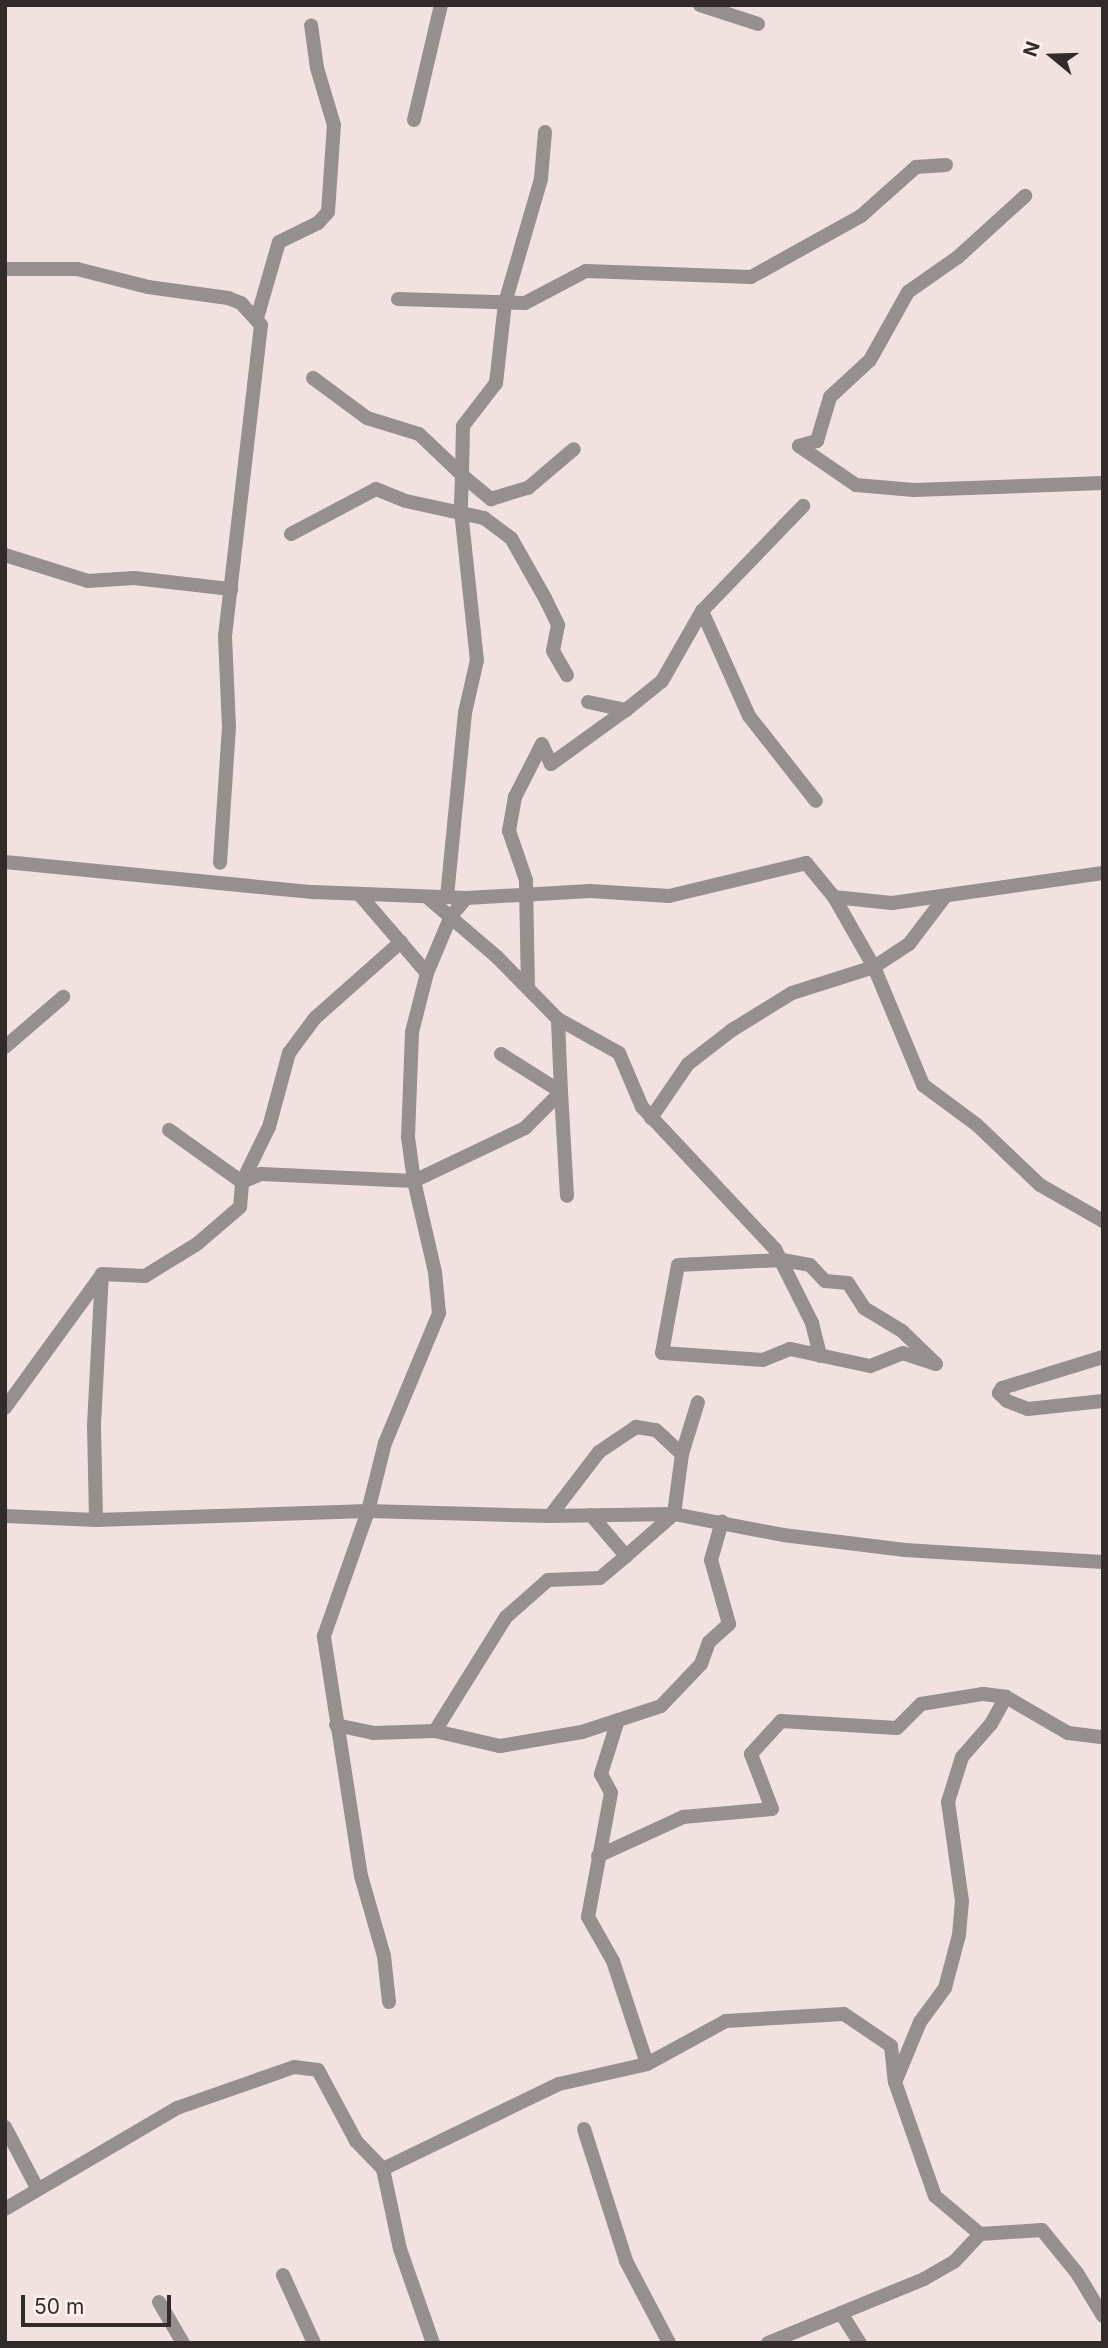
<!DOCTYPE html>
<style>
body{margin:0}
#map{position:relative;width:1108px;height:2348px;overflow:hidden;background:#f1e2df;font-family:Inter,sans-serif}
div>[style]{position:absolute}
.minor>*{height:14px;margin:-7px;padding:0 7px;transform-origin:7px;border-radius:7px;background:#958f8d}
span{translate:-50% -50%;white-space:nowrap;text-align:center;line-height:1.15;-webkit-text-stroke:6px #fef0ec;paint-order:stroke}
.frame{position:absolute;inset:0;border:7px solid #312b2a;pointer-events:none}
.north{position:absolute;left:1017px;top:21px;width:70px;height:70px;-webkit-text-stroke:5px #fef0ec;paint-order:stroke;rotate:289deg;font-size:19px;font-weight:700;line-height:28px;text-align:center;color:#312b2a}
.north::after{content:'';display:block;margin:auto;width:24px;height:32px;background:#312b2a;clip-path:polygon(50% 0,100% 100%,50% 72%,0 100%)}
.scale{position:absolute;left:21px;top:2295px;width:150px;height:32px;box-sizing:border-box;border:4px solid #312b2a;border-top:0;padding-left:9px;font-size:21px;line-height:24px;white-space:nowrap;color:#312b2a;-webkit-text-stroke:5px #fef0ec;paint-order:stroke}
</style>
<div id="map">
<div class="minor">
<div style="left:700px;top:5px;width:61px;rotate:18.1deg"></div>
<div style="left:414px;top:120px;width:118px;rotate:-76.8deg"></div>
<div style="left:545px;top:132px;width:47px;rotate:94.9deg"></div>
<div style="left:541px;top:179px;width:129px;rotate:106.2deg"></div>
<div style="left:505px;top:303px;width:81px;rotate:96.4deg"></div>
<div style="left:496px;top:383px;width:54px;rotate:127.5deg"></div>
<div style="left:463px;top:426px;width:49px;rotate:91.2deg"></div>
<div style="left:462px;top:475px;width:38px;rotate:40deg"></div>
<div style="left:491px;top:499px;width:39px;rotate:-17deg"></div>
<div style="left:528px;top:488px;width:60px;rotate:-40.3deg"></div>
<div style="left:5px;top:269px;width:72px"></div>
<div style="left:77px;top:269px;width:73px;rotate:14.2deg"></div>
<div style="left:148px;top:287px;width:81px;rotate:7.8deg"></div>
<div style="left:228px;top:298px;width:14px;rotate:21deg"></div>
<div style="left:241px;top:303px;width:30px;rotate:48deg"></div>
<div style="left:261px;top:325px;width:313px;rotate:96.6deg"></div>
<div style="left:225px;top:636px;width:91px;rotate:87.5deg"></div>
<div style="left:229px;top:727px;width:136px;rotate:93.8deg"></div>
<div style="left:398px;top:299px;width:127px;rotate:1.8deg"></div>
<div style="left:525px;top:303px;width:69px;rotate:-27.7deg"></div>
<div style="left:586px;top:271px;width:165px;rotate:2.1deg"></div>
<div style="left:751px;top:277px;width:126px;rotate:-29deg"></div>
<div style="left:861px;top:216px;width:74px;rotate:-41.7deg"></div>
<div style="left:916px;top:167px;width:30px;rotate:-4deg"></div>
<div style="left:257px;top:318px;width:79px;rotate:-73.9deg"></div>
<div style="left:279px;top:242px;width:43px;rotate:-26deg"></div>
<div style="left:318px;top:223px;width:15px;rotate:-48deg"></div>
<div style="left:328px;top:212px;width:87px;rotate:-86.1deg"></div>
<div style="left:334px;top:125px;width:59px;rotate:-106.6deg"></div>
<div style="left:317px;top:68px;width:43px;rotate:-97.9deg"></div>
<div style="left:313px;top:378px;width:67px;rotate:36.5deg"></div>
<div style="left:367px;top:418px;width:54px;rotate:17.1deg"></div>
<div style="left:419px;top:434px;width:59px;rotate:43.6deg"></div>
<div style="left:462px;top:475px;width:36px;rotate:92deg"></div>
<div style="left:461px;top:511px;width:150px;rotate:83.9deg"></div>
<div style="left:477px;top:660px;width:54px;rotate:102.8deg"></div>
<div style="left:465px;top:713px;width:185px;rotate:95.6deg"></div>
<div style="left:799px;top:446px;width:19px;rotate:-16deg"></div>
<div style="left:817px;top:441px;width:46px;rotate:-73.5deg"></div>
<div style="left:830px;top:397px;width:54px;rotate:-42.8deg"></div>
<div style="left:870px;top:360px;width:78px;rotate:-60.8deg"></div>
<div style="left:908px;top:292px;width:61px;rotate:-35deg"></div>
<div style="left:958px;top:257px;width:91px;rotate:-42.3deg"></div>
<div style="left:799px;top:446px;width:69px;rotate:34.4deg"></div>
<div style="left:856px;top:485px;width:58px;rotate:4.9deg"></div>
<div style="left:914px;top:490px;width:189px;rotate:-2.1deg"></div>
<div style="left:291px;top:534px;width:96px;rotate:-27.9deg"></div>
<div style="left:376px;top:489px;width:32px;rotate:22deg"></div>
<div style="left:406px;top:501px;width:80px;rotate:12.3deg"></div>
<div style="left:484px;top:518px;width:34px;rotate:37deg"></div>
<div style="left:511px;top:538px;width:69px;rotate:60.5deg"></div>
<div style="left:545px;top:598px;width:30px;rotate:64deg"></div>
<div style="left:558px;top:625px;width:26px;rotate:101deg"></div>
<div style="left:553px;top:651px;width:28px;rotate:60deg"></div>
<div style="left:5px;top:555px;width:87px;rotate:17.4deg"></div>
<div style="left:88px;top:581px;width:46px;rotate:-3.7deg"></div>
<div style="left:134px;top:578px;width:98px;rotate:6.5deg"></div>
<div style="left:702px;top:611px;width:115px;rotate:65.9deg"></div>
<div style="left:749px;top:716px;width:108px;rotate:51.8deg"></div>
<div style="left:588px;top:702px;width:39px;rotate:12deg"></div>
<div style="left:626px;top:710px;width:46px;rotate:-38.9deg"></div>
<div style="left:662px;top:681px;width:81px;rotate:-60.3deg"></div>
<div style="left:702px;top:611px;width:146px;rotate:-46.1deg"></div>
<div style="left:5px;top:862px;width:309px;rotate:5.6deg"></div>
<div style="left:313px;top:892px;width:153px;rotate:2.2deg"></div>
<div style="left:466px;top:898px;width:124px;rotate:-3.2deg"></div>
<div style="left:590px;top:891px;width:79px;rotate:3.6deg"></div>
<div style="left:669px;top:896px;width:141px;rotate:-13.5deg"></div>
<div style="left:806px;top:863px;width:44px;rotate:50.5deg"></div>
<div style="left:834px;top:897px;width:58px;rotate:5.9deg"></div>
<div style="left:892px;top:903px;width:213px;rotate:-8.1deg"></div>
<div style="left:359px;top:894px;width:104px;rotate:49.3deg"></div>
<div style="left:427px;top:897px;width:92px;rotate:40.6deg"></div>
<div style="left:497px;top:957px;width:87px;rotate:45.5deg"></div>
<div style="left:558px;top:1019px;width:70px;rotate:29.1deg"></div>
<div style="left:619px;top:1053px;width:59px;rotate:66.9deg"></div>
<div style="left:642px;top:1107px;width:195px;rotate:46.9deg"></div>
<div style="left:775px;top:1249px;width:83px;rotate:63.4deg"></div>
<div style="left:812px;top:1323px;width:34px;rotate:76deg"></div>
<div style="left:834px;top:897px;width:81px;rotate:60.3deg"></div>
<div style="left:874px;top:967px;width:128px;rotate:67.4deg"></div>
<div style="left:923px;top:1085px;width:67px;rotate:36.5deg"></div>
<div style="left:977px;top:1125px;width:87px;rotate:43.6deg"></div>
<div style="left:1040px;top:1185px;width:73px;rotate:29.7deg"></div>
<div style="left:528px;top:988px;width:108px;rotate:-91.1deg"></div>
<div style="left:526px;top:880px;width:52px;rotate:-109.1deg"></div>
<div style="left:509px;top:831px;width:35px;rotate:-80deg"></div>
<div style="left:515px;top:797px;width:59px;rotate:-63deg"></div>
<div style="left:542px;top:744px;width:22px;rotate:66deg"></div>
<div style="left:551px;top:764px;width:92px;rotate:-35.8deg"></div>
<div style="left:5px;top:1047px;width:77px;rotate:-40.8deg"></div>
<div style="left:501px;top:1054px;width:71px;rotate:32.3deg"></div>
<div style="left:561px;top:1092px;width:104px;rotate:86.7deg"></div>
<div style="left:651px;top:1118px;width:65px;rotate:-55.6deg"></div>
<div style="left:688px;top:1064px;width:56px;rotate:-37.7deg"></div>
<div style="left:732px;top:1030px;width:70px;rotate:-31.7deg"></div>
<div style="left:792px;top:993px;width:86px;rotate:-17.6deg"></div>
<div style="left:874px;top:967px;width:42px;rotate:-33.3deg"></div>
<div style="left:909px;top:944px;width:58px;rotate:-52.7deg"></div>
<div style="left:169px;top:1130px;width:90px;rotate:35.5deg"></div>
<div style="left:242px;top:1182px;width:21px;rotate:-23deg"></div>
<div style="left:261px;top:1174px;width:153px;rotate:2.6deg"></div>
<div style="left:414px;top:1181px;width:123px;rotate:-25.5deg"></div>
<div style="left:525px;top:1128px;width:51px;rotate:-45deg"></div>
<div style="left:561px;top:1092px;width:73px;rotate:-92.4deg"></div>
<div style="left:782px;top:1260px;width:28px;rotate:10deg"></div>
<div style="left:810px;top:1265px;width:22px;rotate:47deg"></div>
<div style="left:825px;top:1281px;width:23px;rotate:5deg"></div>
<div style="left:848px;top:1283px;width:30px;rotate:57deg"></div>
<div style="left:864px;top:1308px;width:44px;rotate:31.2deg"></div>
<div style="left:902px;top:1331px;width:47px;rotate:44.1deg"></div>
<div style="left:936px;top:1364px;width:35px;rotate:-162deg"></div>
<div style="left:903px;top:1353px;width:35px;rotate:158deg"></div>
<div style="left:870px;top:1366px;width:82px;rotate:-168deg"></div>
<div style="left:790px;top:1349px;width:29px;rotate:158deg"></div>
<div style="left:763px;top:1360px;width:101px;rotate:-176deg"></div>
<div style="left:662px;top:1353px;width:89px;rotate:-79.7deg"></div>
<div style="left:678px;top:1265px;width:104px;rotate:-2.8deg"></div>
<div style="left:102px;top:1274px;width:43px;rotate:2.7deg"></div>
<div style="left:145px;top:1276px;width:61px;rotate:-31.6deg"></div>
<div style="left:197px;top:1244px;width:57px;rotate:-40.7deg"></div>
<div style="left:240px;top:1207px;width:25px;rotate:-85deg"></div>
<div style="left:242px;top:1182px;width:61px;rotate:-63.9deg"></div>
<div style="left:269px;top:1127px;width:77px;rotate:-74.9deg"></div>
<div style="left:289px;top:1053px;width:44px;rotate:-53.4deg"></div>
<div style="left:315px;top:1018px;width:115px;rotate:-41.5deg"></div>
<div style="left:1103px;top:1357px;width:106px;rotate:162.9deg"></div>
<div style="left:1002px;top:1388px;width:6px;rotate:121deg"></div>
<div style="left:999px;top:1393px;width:11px;rotate:45deg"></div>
<div style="left:1007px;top:1401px;width:22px;rotate:21deg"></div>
<div style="left:1028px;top:1409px;width:75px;rotate:-6.1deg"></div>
<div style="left:5px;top:1408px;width:163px;rotate:-54deg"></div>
<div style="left:591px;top:1515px;width:54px;rotate:49.5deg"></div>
<div style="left:626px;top:1556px;width:64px;rotate:-41.2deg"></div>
<div style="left:674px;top:1514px;width:61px;rotate:-82.4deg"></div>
<div style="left:682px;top:1454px;width:54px;rotate:-72.9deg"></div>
<div style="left:5px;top:1516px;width:91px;rotate:2.5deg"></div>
<div style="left:96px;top:1520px;width:272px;rotate:-1.9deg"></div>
<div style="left:368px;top:1511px;width:182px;rotate:1.6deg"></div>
<div style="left:550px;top:1516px;width:124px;rotate:-0.9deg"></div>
<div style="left:674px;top:1514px;width:111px;rotate:10.9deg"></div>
<div style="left:783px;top:1535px;width:123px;rotate:7deg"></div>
<div style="left:905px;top:1550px;width:198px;rotate:3.5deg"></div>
<div style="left:550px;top:1516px;width:81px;rotate:-52.6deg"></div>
<div style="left:599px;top:1452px;width:45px;rotate:-34deg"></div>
<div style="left:636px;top:1427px;width:20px;rotate:9deg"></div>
<div style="left:656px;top:1430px;width:35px;rotate:43deg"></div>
<div style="left:96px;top:1520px;width:95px;rotate:-91.2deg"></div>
<div style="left:94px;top:1425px;width:151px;rotate:-87deg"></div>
<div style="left:618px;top:1720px;width:57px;rotate:107.5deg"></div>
<div style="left:601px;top:1774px;width:21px;rotate:62deg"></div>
<div style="left:611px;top:1793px;width:126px;rotate:100.5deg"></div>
<div style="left:588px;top:1917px;width:51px;rotate:60.4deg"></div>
<div style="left:613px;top:1961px;width:108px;rotate:71.7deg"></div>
<div style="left:336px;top:1725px;width:38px;rotate:12deg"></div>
<div style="left:373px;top:1733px;width:62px;rotate:-1.8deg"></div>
<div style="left:435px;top:1731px;width:67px;rotate:13deg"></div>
<div style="left:500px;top:1746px;width:83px;rotate:-9.7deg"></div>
<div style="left:582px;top:1732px;width:83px;rotate:-18.2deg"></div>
<div style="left:661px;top:1706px;width:58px;rotate:-46.4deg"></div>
<div style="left:701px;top:1664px;width:23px;rotate:-70deg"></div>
<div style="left:709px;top:1642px;width:27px;rotate:-42deg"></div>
<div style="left:729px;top:1624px;width:66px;rotate:-105.7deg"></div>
<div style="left:711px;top:1560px;width:40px;rotate:-74deg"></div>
<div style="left:435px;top:1731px;width:134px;rotate:-58.1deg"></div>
<div style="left:506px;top:1617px;width:56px;rotate:-41.4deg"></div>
<div style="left:548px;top:1580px;width:52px;rotate:-2.2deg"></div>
<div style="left:600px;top:1578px;width:34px;rotate:-40deg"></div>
<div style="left:598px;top:1856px;width:94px;rotate:-24.6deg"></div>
<div style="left:683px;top:1817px;width:89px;rotate:-5.1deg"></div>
<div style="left:772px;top:1809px;width:59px;rotate:-110.9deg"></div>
<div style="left:751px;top:1754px;width:45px;rotate:-47.7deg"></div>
<div style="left:781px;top:1721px;width:116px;rotate:3.5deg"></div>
<div style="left:897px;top:1728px;width:34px;rotate:-45deg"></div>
<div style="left:921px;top:1704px;width:63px;rotate:-9.2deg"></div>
<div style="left:983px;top:1694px;width:23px;rotate:7deg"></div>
<div style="left:1006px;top:1697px;width:72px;rotate:30.1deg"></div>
<div style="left:1068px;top:1733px;width:35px;rotate:7deg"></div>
<div style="left:389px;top:2002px;width:46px;rotate:-96.2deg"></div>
<div style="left:384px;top:1956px;width:83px;rotate:-106deg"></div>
<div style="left:361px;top:1876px;width:243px;rotate:-98.8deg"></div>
<div style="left:324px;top:1636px;width:133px;rotate:-70.6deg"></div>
<div style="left:368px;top:1511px;width:70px;rotate:-76deg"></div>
<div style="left:385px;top:1443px;width:141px;rotate:-67.4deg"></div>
<div style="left:439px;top:1313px;width:41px;rotate:-95.6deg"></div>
<div style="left:435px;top:1272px;width:93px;rotate:-103deg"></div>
<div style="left:414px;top:1181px;width:44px;rotate:-97.8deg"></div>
<div style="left:408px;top:1137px;width:105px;rotate:-87.8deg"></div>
<div style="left:412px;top:1032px;width:61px;rotate:-75.7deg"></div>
<div style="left:427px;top:973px;width:62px;rotate:-67.2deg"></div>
<div style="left:451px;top:916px;width:23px;rotate:-50deg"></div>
<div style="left:896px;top:2080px;width:63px;rotate:-67.5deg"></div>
<div style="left:920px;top:2022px;width:42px;rotate:-53.7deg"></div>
<div style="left:945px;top:1988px;width:55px;rotate:-75.2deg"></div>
<div style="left:959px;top:1935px;width:34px;rotate:-85deg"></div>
<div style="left:962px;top:1901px;width:100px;rotate:-98deg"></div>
<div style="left:948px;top:1802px;width:47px;rotate:-72.7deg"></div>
<div style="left:962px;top:1757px;width:44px;rotate:-48.7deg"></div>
<div style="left:991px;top:1724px;width:31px;rotate:-61deg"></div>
<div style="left:5px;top:2127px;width:69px;rotate:62.3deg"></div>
<div style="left:584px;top:2129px;width:139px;rotate:72.3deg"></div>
<div style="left:626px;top:2261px;width:93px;rotate:62.3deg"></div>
<div style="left:383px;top:2169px;width:195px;rotate:-25.8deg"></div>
<div style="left:559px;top:2084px;width:90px;rotate:-12.8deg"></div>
<div style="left:647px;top:2064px;width:90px;rotate:-28.6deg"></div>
<div style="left:726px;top:2021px;width:118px;rotate:-3.4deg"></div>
<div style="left:844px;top:2014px;width:57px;rotate:34.2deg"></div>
<div style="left:891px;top:2046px;width:36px;rotate:84deg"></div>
<div style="left:895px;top:2082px;width:121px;rotate:70.7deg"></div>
<div style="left:935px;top:2196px;width:59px;rotate:40.2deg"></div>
<div style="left:980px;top:2234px;width:62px;rotate:-3.7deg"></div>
<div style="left:1042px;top:2230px;width:55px;rotate:50.9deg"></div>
<div style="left:1077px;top:2273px;width:50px;rotate:58.8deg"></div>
<div style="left:5px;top:2209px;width:199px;rotate:-30.4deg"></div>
<div style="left:177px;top:2108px;width:124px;rotate:-19.3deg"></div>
<div style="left:294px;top:2067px;width:24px;rotate:7deg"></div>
<div style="left:318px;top:2070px;width:81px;rotate:61.8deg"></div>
<div style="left:356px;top:2141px;width:39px;rotate:46deg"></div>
<div style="left:383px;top:2169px;width:82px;rotate:78deg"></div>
<div style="left:400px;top:2249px;width:100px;rotate:70.7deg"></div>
<div style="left:283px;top:2275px;width:75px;rotate:65.5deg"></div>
<div style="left:159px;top:2302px;width:48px;rotate:59.7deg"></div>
<div style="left:841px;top:2313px;width:36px;rotate:58deg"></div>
<div style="left:768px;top:2343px;width:169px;rotate:-22.3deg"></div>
<div style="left:924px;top:2279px;width:34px;rotate:-30deg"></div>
<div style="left:954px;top:2262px;width:38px;rotate:-47deg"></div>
</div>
<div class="frame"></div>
<div class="north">N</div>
<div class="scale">50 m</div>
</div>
